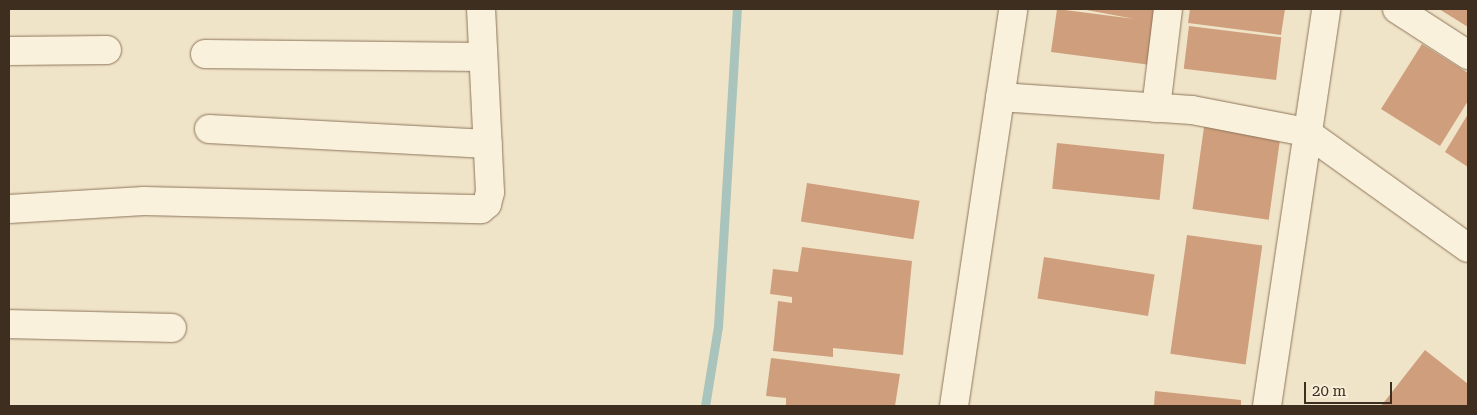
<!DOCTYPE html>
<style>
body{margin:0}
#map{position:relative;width:1477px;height:415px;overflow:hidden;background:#f0e4c8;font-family:"Roboto Serif",serif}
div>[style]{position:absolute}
.stream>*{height:9px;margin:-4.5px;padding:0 4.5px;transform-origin:4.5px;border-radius:4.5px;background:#a9c4bc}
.building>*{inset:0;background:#cf9f7d;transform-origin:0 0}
.roads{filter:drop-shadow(0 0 1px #8d765c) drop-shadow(0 0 1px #8d765c)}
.minor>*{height:28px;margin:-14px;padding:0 14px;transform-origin:14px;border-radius:14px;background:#faf1dc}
span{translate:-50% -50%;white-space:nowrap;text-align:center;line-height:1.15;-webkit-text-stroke:4px #f7eed8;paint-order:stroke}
.frame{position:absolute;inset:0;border:10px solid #3d2e20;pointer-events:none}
.scale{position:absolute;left:1304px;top:382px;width:88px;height:22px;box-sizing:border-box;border:2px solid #3d2e20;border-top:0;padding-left:6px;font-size:15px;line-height:18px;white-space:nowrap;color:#3d2e20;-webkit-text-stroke:4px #f7eed8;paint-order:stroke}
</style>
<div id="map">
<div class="stream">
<div style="left:705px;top:406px;width:80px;rotate:-80.7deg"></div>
<div style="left:718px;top:327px;width:319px;rotate:-86.6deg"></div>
</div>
<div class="building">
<div style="clip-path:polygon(1057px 9px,1135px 19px,1081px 9px,1155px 9px,1151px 65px,1051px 52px)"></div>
<div style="clip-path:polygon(1190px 9px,1285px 9px,1281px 35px,1188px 23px)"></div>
<div style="clip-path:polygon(1439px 9px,1468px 9px,1468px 27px)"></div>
<div style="left:1189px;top:26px;width:93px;height:43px;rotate:7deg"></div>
<div style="clip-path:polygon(1422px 44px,1468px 73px,1468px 101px,1440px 146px,1381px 109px)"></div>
<div style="clip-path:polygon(1468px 114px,1468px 167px,1445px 152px)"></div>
<div style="left:1205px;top:120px;width:77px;height:90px;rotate:8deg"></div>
<div style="left:1057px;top:143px;width:108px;height:46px;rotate:6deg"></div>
<div style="left:807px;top:183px;width:114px;height:39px;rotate:9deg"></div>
<div style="left:1187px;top:235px;width:76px;height:120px;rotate:8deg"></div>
<div style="clip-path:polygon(802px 247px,912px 261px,903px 355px,833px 348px,833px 357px,773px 351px,778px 301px,792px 303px,792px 297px,770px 294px,773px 269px,798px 272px)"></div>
<div style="left:1044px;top:257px;width:112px;height:42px;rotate:9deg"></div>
<div style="clip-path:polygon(1425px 350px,1468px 384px,1468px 406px,1381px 406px)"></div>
<div style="clip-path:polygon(771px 358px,900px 374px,895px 406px,786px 406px,786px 398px,766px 396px)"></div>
<div style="clip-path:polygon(1155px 391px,1241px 400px,1241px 406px,1154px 406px)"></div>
</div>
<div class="roads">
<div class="minor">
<div style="left:1397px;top:9px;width:85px;rotate:32.9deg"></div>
<div style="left:9px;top:51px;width:98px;rotate:-0.6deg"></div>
<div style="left:205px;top:54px;width:276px;rotate:0.6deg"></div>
<div style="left:1000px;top:97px;width:192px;rotate:3.9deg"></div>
<div style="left:1192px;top:110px;width:116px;rotate:10.9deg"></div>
<div style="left:1306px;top:132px;width:199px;rotate:35.6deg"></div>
<div style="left:1156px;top:108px;width:100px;rotate:-83.1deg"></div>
<div style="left:209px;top:129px;width:279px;rotate:3.1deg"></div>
<div style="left:9px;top:209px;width:135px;rotate:-3.4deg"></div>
<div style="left:144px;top:201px;width:337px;rotate:1.4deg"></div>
<div style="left:481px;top:209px;width:8px;rotate:-40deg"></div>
<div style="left:487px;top:204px;width:12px;rotate:-76deg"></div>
<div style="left:490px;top:192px;width:183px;rotate:-92.8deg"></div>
<div style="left:9px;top:324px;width:163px;rotate:1.4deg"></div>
<div style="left:954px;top:406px;width:401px;rotate:-81.5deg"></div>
<div style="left:1267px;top:406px;width:401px;rotate:-81.5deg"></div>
</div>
</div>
<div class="frame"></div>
<div class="scale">20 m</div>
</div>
